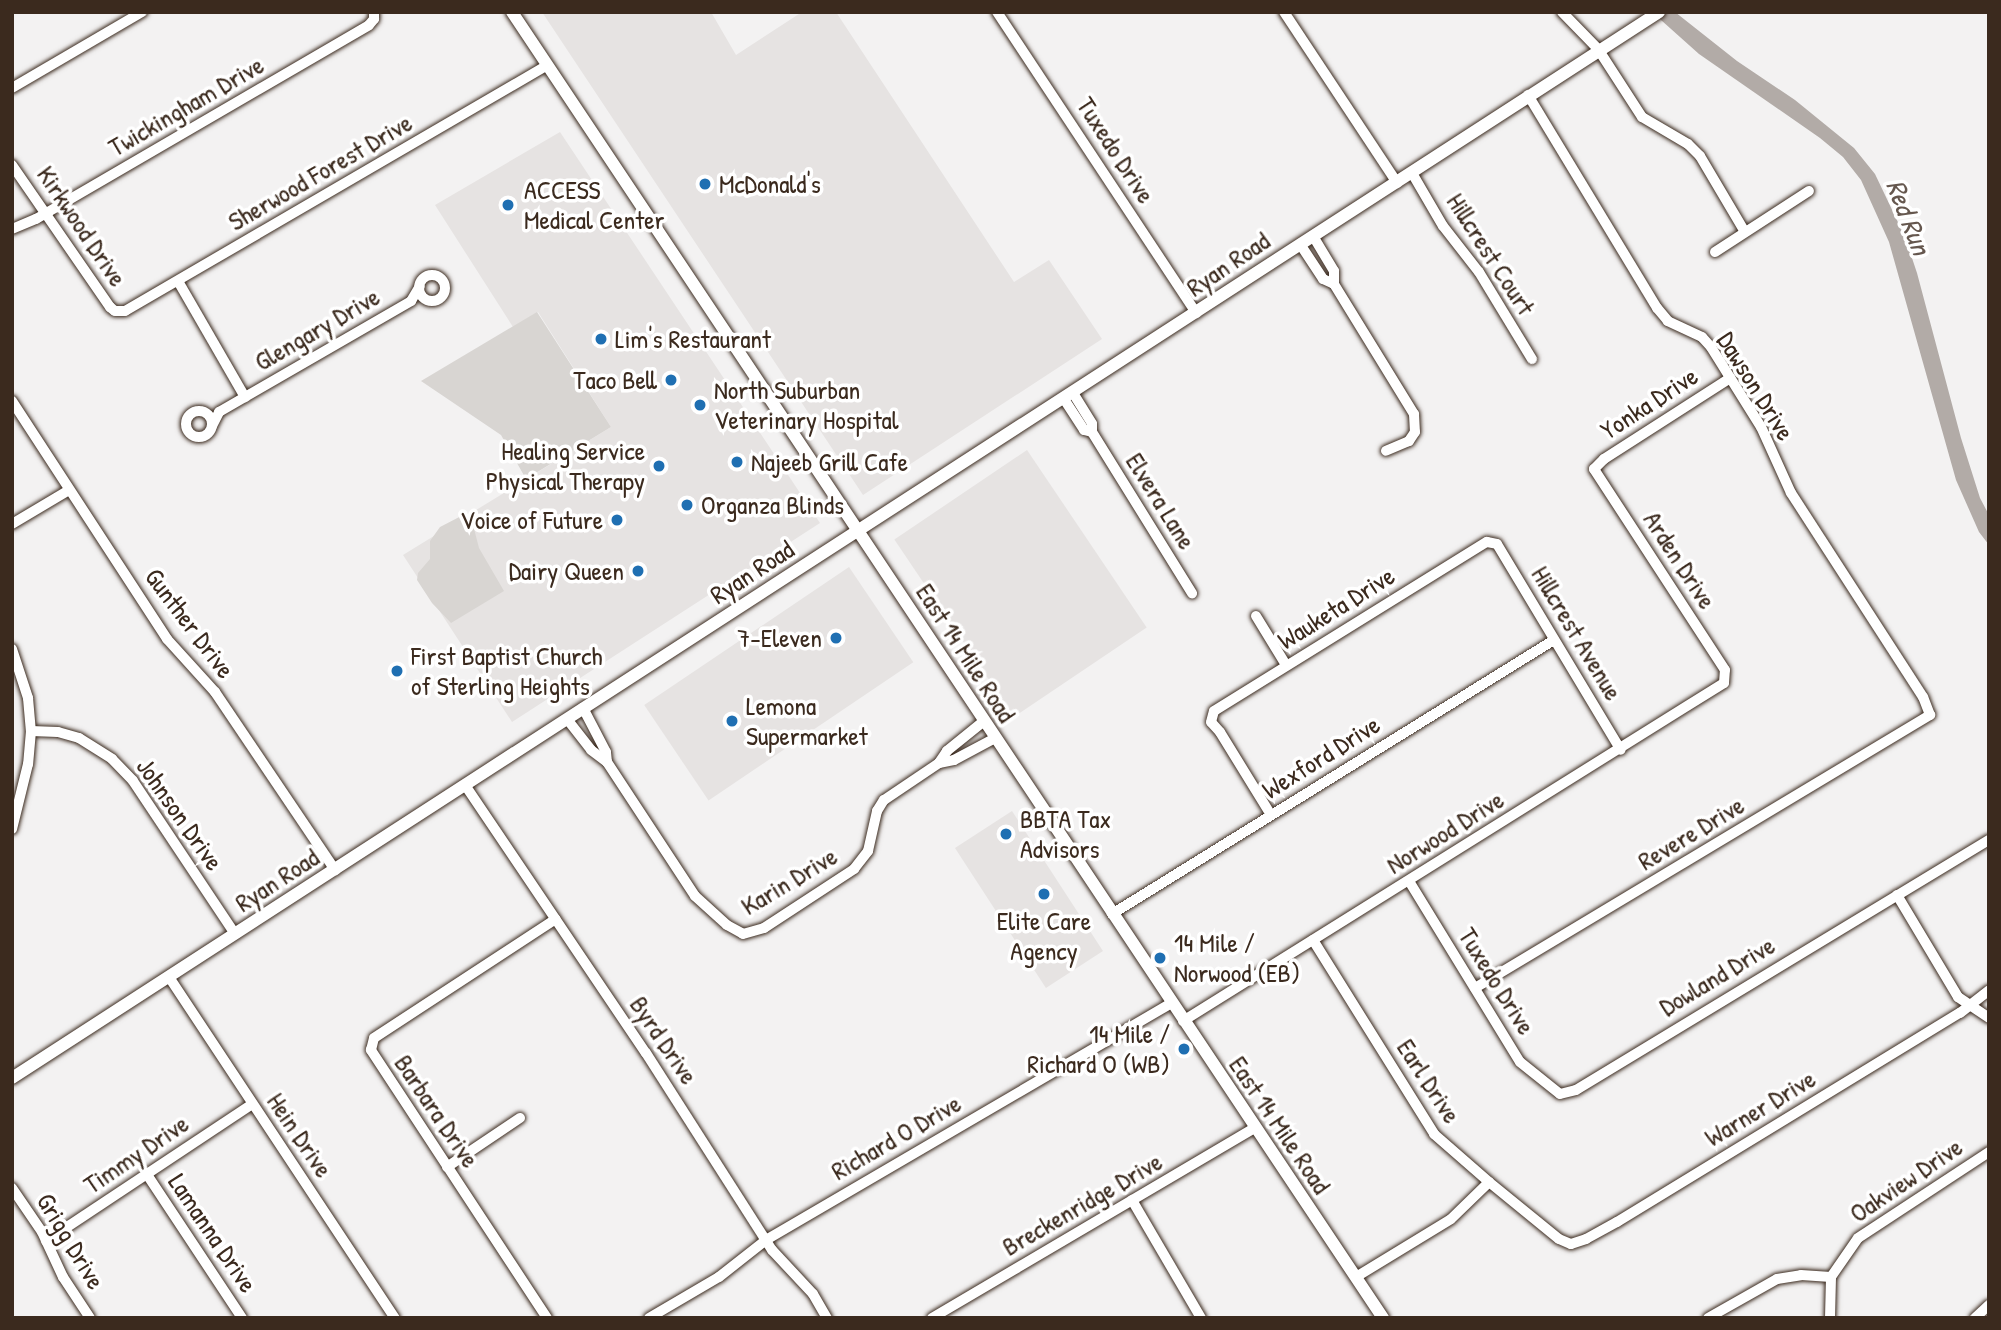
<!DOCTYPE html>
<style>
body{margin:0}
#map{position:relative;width:2001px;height:1330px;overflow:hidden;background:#f3f2f2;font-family:"Patrick Hand",sans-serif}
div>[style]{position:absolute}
.built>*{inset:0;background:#e6e3e2;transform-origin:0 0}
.green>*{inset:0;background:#d8d5d2}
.water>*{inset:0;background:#b2aba7}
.roads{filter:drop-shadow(0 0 2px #3b2a1e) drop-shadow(0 0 2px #3b2a1e)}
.minor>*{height:10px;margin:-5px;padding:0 5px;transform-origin:5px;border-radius:5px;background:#fff}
.minor>.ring{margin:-5px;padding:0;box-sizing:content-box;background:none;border:10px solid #fff;border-radius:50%}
.major>*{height:12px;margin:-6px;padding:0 6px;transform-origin:6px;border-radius:6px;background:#fff}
.dots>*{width:19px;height:19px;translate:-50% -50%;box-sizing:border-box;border:4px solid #fff;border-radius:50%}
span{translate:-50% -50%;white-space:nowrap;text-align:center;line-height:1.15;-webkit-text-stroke:7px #fff;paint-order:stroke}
.street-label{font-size:26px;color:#3b2a1e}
.poi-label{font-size:26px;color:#3b2a1e}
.left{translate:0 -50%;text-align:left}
.right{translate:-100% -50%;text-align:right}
.water-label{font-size:28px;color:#65574e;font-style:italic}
.frame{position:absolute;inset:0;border:14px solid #3b2a1e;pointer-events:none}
</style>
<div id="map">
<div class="built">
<div style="clip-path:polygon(542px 12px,711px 12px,736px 55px,802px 12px,836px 12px,1014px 282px,1049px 260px,1102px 339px,863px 495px)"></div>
<div style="clip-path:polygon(560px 132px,820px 523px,512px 722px,403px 555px,611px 427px,538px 312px,513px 327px,435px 205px)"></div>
<div style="left:1027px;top:450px;width:214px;height:160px;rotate:56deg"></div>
<div style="left:849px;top:567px;width:115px;height:247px;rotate:56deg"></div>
<div style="left:1012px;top:811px;width:167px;height:68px;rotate:57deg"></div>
</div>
<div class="green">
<div style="clip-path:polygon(537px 312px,611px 427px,526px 479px,501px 435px,421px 381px)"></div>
<div style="clip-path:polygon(467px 513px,471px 517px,479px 548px,504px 591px,451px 623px,432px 603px,417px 580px,418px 573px,430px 559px,430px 541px,440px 527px)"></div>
</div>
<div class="water">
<div style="clip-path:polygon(1652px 12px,1675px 12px,1737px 61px,1795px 100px,1854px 148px,1875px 174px,1905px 237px,1917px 273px,1961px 438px,1980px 498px,1989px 515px,1989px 545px,1979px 532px,1956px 480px,1889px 242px,1861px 180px,1843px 157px,1820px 138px,1699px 54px)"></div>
</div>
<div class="roads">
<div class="minor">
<div style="left:997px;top:12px;width:361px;rotate:56.5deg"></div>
<div style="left:1284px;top:12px;width:205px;rotate:56.5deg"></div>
<div style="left:1562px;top:12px;width:52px;rotate:45.8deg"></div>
<div style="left:1598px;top:49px;width:81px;rotate:57.1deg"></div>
<div style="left:1642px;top:117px;width:53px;rotate:30.4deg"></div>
<div style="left:1688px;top:144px;width:17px;rotate:45deg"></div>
<div style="left:1700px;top:156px;width:88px;rotate:59.4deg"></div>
<div style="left:12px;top:88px;width:151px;rotate:-30.3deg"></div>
<div style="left:12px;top:165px;width:173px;rotate:55.4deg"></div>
<div style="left:110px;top:307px;width:6px;rotate:39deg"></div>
<div style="left:115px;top:311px;width:10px"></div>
<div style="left:125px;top:311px;width:488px;rotate:-30.2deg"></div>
<div style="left:1412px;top:173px;width:61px;rotate:59.7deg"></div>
<div style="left:1443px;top:226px;width:58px;rotate:52deg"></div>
<div style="left:1479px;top:272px;width:102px;rotate:58.7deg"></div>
<div style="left:12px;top:229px;width:26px;rotate:-23deg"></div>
<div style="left:36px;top:219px;width:385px;rotate:-30.2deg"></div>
<div style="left:369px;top:25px;width:8px;rotate:-50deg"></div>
<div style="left:374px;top:19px;width:7px;rotate:-90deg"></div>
<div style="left:1313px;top:236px;width:41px;rotate:59deg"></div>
<div style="left:1334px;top:271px;width:13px;rotate:90deg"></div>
<div style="left:1300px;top:244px;width:42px;rotate:56.7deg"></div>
<div style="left:1323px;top:279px;width:12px;rotate:24deg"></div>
<div style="left:1334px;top:284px;width:153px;rotate:58.4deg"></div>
<div style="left:1414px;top:414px;width:18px;rotate:87deg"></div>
<div style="left:1415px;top:432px;width:11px;rotate:124deg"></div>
<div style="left:1409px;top:441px;width:25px;rotate:157deg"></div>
<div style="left:1715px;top:252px;width:112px;rotate:-33deg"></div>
<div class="ring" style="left:419px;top:275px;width:16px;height:16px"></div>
<div style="left:178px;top:281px;width:134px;rotate:60deg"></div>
<div style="left:1073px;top:393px;width:36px;rotate:58deg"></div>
<div style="left:1092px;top:424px;width:8px;rotate:90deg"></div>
<div style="left:1092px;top:432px;width:190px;rotate:58.2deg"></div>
<div style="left:1064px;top:399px;width:37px;rotate:57deg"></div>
<div style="left:1084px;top:430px;width:8px;rotate:14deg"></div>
<div style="left:12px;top:401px;width:284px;rotate:56.9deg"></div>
<div style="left:167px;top:639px;width:72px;rotate:47.8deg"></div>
<div style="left:215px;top:692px;width:215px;rotate:56deg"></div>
<div class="ring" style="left:186px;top:411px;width:16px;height:16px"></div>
<div style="left:212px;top:426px;width:16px;rotate:-63deg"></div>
<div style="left:219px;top:412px;width:222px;rotate:-30deg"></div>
<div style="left:411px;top:301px;width:17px;rotate:-59deg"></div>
<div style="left:12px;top:524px;width:66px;rotate:-30.8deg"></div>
<div style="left:1256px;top:616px;width:57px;rotate:58.5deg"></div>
<div style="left:12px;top:649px;width:52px;rotate:71.9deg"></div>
<div style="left:28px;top:698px;width:33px;rotate:85deg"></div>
<div style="left:31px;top:731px;width:33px;rotate:95deg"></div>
<div style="left:28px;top:764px;width:67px;rotate:103.8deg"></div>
<div style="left:567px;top:719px;width:39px;rotate:52deg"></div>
<div style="left:591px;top:750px;width:20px;rotate:37deg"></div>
<div style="left:607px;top:762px;width:10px;rotate:-96deg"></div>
<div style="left:606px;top:752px;width:50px;rotate:-117.6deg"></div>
<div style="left:984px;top:721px;width:48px;rotate:141deg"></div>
<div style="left:947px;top:751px;width:14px;rotate:124deg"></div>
<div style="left:939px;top:763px;width:15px;rotate:-11deg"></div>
<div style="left:954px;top:760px;width:47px;rotate:-28.2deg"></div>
<div style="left:31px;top:731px;width:27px;rotate:2deg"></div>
<div style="left:58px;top:732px;width:22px;rotate:16deg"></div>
<div style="left:79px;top:738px;width:39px;rotate:32deg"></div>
<div style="left:112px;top:759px;width:30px;rotate:46deg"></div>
<div style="left:133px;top:781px;width:184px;rotate:56.3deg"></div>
<div style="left:607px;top:762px;width:160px;rotate:56.7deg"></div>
<div style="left:695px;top:896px;width:43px;rotate:42.2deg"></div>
<div style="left:727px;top:925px;width:18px;rotate:29deg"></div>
<div style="left:743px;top:934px;width:22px;rotate:-16deg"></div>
<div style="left:764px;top:928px;width:108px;rotate:-33.2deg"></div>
<div style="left:854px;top:869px;width:23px;rotate:-52deg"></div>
<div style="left:868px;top:851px;width:41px;rotate:-77.3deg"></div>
<div style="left:877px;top:811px;width:13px;rotate:-58deg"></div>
<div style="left:884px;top:800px;width:66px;rotate:-33.9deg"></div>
<div style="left:465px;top:785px;width:323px;rotate:56deg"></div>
<div style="left:646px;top:1053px;width:234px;rotate:57.4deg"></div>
<div style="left:772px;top:1250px;width:60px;rotate:47deg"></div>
<div style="left:813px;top:1294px;width:28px;rotate:60deg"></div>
<div style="left:1271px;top:815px;width:97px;rotate:-121.6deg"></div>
<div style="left:1220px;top:732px;width:13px;rotate:-132deg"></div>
<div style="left:1211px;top:722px;width:11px;rotate:-75deg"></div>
<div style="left:1214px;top:711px;width:321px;rotate:-31.8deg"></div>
<div style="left:1487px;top:542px;width:10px;rotate:11deg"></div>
<div style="left:1497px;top:544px;width:240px;rotate:59deg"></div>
<div style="left:1409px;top:881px;width:212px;rotate:58.5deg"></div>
<div style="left:1520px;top:1062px;width:51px;rotate:38.7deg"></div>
<div style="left:1560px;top:1094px;width:16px;rotate:-14deg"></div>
<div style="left:1576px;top:1090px;width:483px;rotate:-31.2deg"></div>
<div style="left:1897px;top:895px;width:119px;rotate:59.1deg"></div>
<div style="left:1958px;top:997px;width:37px;rotate:34deg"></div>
<div style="left:1112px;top:914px;width:520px;rotate:-31.8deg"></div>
<div style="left:1313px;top:940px;width:229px;rotate:58deg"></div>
<div style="left:1434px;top:1134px;width:73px;rotate:41.1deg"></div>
<div style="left:1489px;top:1182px;width:90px;rotate:39.2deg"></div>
<div style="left:1559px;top:1239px;width:13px;rotate:23deg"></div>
<div style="left:1571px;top:1244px;width:16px;rotate:-18deg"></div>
<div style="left:1586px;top:1239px;width:35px;rotate:-29deg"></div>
<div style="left:1617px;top:1222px;width:402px;rotate:-31.4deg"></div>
<div style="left:1960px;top:1013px;width:37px;rotate:-38deg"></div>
<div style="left:169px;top:977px;width:409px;rotate:56.5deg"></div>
<div style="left:1475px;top:988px;width:531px;rotate:-30.96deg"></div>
<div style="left:1930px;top:715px;width:19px;rotate:-111deg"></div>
<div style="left:1923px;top:697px;width:243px;rotate:-122.9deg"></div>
<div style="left:1791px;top:493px;width:72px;rotate:-114.4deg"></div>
<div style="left:1761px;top:427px;width:94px;rotate:-122deg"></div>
<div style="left:1711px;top:347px;width:13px;rotate:-132deg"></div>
<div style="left:1702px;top:337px;width:38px;rotate:-155deg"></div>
<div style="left:1668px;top:321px;width:17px;rotate:-130deg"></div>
<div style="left:1657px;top:308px;width:249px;rotate:-121.2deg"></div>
<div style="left:1183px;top:1021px;width:638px;rotate:-32deg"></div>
<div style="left:1724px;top:683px;width:13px;rotate:-86deg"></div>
<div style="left:1725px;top:670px;width:240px;rotate:-123.1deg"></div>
<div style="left:1594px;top:469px;width:14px;rotate:-45deg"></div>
<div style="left:1604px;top:459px;width:150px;rotate:-32.7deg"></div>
<div style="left:447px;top:1167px;width:88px;rotate:-33.9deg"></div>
<div style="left:146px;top:1173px;width:174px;rotate:56.5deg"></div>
<div style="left:12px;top:1188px;width:53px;rotate:55.7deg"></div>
<div style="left:42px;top:1232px;width:50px;rotate:65deg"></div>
<div style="left:63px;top:1277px;width:49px;rotate:56.6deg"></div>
<div style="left:1132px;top:1200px;width:137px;rotate:59.7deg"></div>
<div style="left:46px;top:1241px;width:247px;rotate:-33.6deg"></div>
<div style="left:1356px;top:1277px;width:111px;rotate:-31.4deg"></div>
<div style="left:1451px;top:1219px;width:53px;rotate:-44.2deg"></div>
<div style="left:547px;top:1318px;width:321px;rotate:-123.3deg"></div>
<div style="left:371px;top:1050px;width:12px;rotate:-76deg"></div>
<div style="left:374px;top:1038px;width:217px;rotate:-33.2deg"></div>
<div style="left:649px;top:1318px;width:81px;rotate:-30.4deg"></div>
<div style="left:719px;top:1277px;width:60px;rotate:-38.2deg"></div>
<div style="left:766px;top:1240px;width:469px;rotate:-30.3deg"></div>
<div style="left:932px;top:1318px;width:374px;rotate:-30.5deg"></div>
<div style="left:1708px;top:1318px;width:79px;rotate:-29.5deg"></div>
<div style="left:1777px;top:1279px;width:24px;rotate:-9deg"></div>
<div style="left:1801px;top:1275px;width:30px;rotate:4deg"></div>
<div style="left:1830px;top:1318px;width:41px;rotate:-88.6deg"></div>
<div style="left:1831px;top:1277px;width:47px;rotate:-55.3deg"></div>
<div style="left:1858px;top:1238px;width:157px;rotate:-33.3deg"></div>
<div style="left:1975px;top:1318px;width:19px;rotate:-43deg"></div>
</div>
<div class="major">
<div style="left:512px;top:12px;width:1570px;rotate:56.3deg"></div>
<div style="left:12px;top:1078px;width:1962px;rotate:-32.91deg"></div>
</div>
</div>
<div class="dots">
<div style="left:705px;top:184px;background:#1f6fb2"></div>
<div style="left:508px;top:205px;background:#1f6fb2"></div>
<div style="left:601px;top:339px;background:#1f6fb2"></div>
<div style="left:671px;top:380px;background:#1f6fb2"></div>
<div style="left:700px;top:405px;background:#1f6fb2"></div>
<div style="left:737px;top:462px;background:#1f6fb2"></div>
<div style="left:659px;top:466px;background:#1f6fb2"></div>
<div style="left:687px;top:505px;background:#1f6fb2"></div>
<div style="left:617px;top:520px;background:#1f6fb2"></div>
<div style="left:638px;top:571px;background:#1f6fb2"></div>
<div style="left:836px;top:638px;background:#1f6fb2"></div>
<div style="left:397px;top:671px;background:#1f6fb2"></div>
<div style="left:732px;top:721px;background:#1f6fb2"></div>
<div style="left:1006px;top:834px;background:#1f6fb2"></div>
<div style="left:1044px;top:894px;background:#1f6fb2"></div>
<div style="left:1160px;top:958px;background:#1f6fb2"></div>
<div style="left:1184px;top:1049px;background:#1f6fb2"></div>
</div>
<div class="street-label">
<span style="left:186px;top:106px;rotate:-30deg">Twickingham Drive</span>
<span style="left:1116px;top:150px;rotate:57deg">Tuxedo Drive</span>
<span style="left:320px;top:172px;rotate:-30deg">Sherwood Forest Drive</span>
<span style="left:82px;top:226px;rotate:56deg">Kirkwood Drive</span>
<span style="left:1491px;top:254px;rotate:57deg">Hillcrest Court</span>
<span style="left:1228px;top:264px;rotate:-34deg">Ryan Road</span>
<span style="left:317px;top:329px;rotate:-30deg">Glengary Drive</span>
<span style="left:1756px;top:386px;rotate:58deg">Dawson Drive</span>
<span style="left:1649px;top:403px;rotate:-33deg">Yonka Drive</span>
<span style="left:1161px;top:501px;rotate:58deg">Elvera Lane</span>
<span style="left:1680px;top:560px;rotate:57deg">Arden Drive</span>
<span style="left:752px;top:572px;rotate:-33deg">Ryan Road</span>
<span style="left:1336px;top:608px;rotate:-32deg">Wauketa Drive</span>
<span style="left:190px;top:623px;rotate:53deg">Gunther Drive</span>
<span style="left:1577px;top:633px;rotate:59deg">Hillcrest Avenue</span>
<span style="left:966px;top:653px;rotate:57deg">East 14 Mile Road</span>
<span style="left:1321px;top:757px;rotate:-32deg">Wexford Drive</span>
<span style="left:180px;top:814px;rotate:55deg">Johnson Drive</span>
<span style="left:1445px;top:832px;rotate:-32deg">Norwood Drive</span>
<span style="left:1691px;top:833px;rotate:-31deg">Revere Drive</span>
<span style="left:277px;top:880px;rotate:-33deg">Ryan Road</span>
<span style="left:789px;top:881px;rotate:-31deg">Karin Drive</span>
<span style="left:1717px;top:976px;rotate:-31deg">Dowland Drive</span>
<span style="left:1497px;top:981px;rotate:58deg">Tuxedo Drive</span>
<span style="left:664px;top:1040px;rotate:56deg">Byrd Drive</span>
<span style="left:1429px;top:1081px;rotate:57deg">Earl Drive</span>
<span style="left:1760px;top:1108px;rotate:-31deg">Warner Drive</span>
<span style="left:437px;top:1111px;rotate:56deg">Barbara Drive</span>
<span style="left:1280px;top:1125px;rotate:56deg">East 14 Mile Road</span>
<span style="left:300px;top:1135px;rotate:56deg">Hein Drive</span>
<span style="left:896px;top:1137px;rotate:-30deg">Richard O Drive</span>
<span style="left:136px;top:1154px;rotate:-34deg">Timmy Drive</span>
<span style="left:1906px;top:1180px;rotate:-34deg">Oakview Drive</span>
<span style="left:1082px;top:1204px;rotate:-30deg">Breckenridge Drive</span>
<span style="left:213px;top:1233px;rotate:56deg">Lamanna Drive</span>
<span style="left:71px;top:1241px;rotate:59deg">Grigg Drive</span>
</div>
<div class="poi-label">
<span class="left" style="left:719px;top:184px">McDonald's</span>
<span class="left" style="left:524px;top:205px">ACCESS<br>Medical Center</span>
<span class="left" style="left:615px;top:339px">Lim's Restaurant</span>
<span class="right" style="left:657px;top:380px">Taco Bell</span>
<span class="left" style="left:714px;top:405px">North Suburban<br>Veterinary Hospital</span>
<span class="right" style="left:645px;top:466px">Healing Service<br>Physical Therapy</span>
<span class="left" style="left:751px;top:462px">Najeeb Grill Cafe</span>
<span class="left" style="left:701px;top:505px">Organza Blinds</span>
<span class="right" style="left:603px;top:520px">Voice of Future</span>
<span class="right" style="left:624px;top:571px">Dairy Queen</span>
<span class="right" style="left:822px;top:638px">7-Eleven</span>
<span class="left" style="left:411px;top:671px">First Baptist Church<br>of Sterling Heights</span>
<span class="left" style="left:746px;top:721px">Lemona<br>Supermarket</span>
<span class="left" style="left:1020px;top:834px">BBTA Tax<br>Advisors</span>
<span style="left:1044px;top:936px">Elite Care<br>Agency</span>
<span class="left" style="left:1174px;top:958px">14 Mile /<br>Norwood (EB)</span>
<span class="right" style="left:1170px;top:1049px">14 Mile /<br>Richard O (WB)</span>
</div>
<div class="water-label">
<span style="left:1909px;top:217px;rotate:69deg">Red Run</span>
</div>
<div class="frame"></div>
</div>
